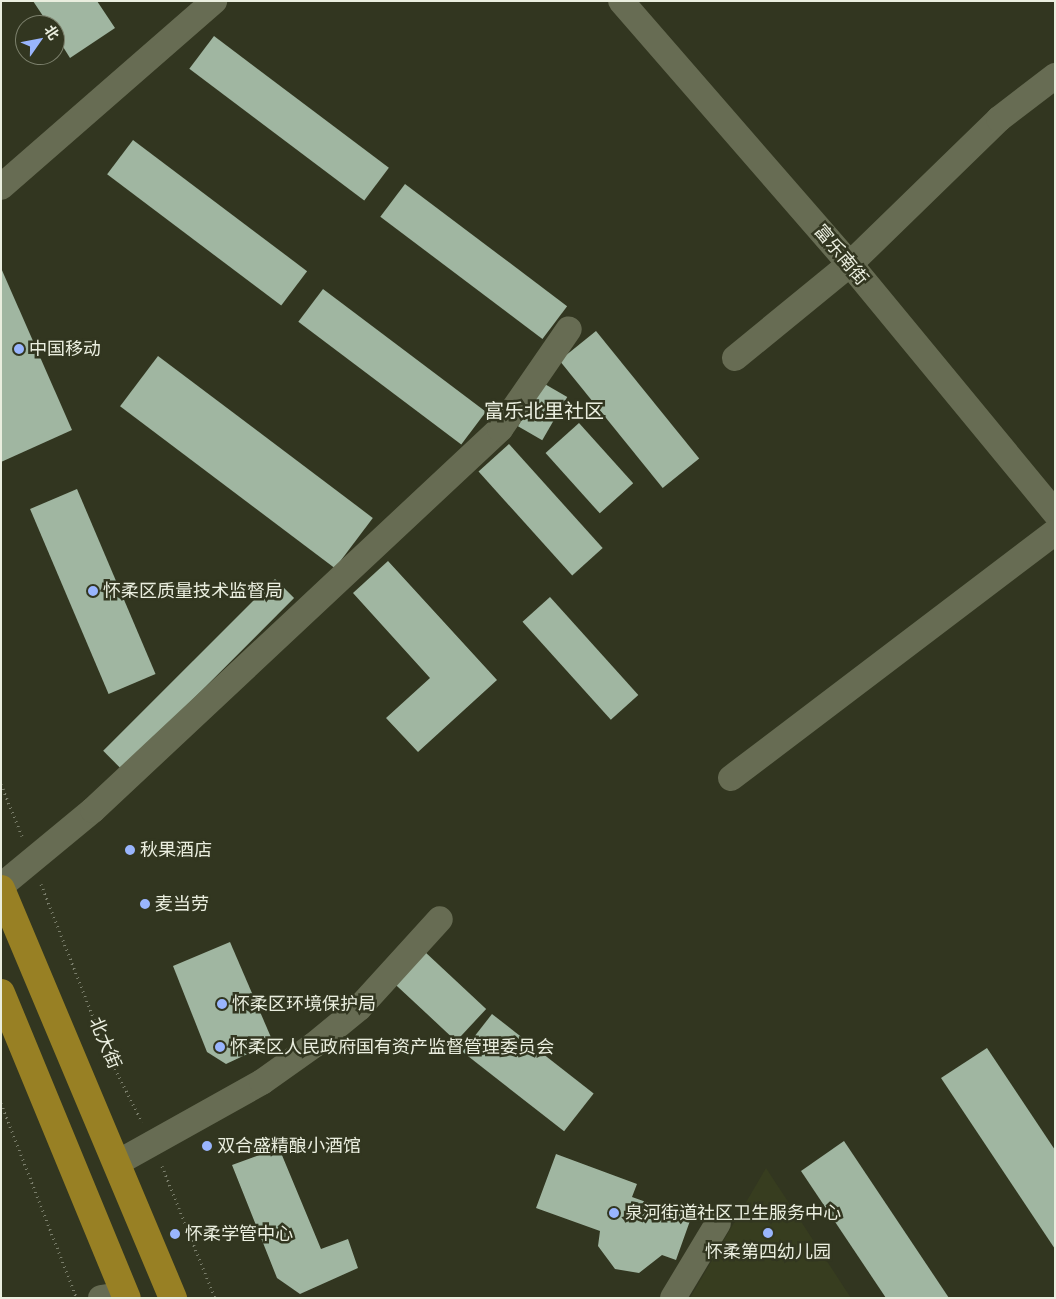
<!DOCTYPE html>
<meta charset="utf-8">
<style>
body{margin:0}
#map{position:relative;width:1056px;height:1299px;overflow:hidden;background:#323620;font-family:"Roboto Serif","Noto Sans SC",serif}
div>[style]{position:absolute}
.built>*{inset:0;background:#373d1f}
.building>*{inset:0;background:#a0b6a1;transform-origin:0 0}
.path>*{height:3px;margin-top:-1.5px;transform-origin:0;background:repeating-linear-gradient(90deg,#7a7e6b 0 1px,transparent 0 5px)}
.minor>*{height:26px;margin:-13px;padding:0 13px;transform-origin:13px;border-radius:13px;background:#676c53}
.primary>*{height:28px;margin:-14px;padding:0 14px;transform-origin:14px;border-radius:14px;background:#988024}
.dots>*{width:14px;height:14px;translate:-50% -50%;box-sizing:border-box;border:2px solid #323620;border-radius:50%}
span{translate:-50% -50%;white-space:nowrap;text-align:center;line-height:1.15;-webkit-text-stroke:5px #323620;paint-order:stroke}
.street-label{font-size:18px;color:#eaeedf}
.poi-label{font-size:18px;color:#eaeedf}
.left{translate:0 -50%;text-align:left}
.quarter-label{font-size:20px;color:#eaeedf}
.frame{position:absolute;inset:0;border:2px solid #eaeedf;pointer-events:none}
.north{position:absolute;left:15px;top:15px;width:50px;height:50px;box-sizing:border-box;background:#323620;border:1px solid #7c806c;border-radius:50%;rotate:57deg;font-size:14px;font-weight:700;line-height:20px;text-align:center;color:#eaeedf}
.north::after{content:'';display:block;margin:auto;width:18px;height:22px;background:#99b5fd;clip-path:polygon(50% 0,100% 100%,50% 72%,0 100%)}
</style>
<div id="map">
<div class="built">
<div style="clip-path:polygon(766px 1168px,851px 1298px,690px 1298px)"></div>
</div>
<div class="building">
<div style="clip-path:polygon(33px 1px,97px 1px,115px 28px,70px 58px,55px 34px,55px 25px,49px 25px)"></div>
<div style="left:214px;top:36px;width:219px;height:41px;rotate:37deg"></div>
<div style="left:133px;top:140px;width:218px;height:43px;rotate:37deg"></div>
<div style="left:405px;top:184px;width:203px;height:41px;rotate:37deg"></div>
<div style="clip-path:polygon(1px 268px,72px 430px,1px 462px)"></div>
<div style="left:323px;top:289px;width:204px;height:41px;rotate:37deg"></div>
<div style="left:596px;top:331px;width:164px;height:47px;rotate:51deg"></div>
<div style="left:158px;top:356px;width:269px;height:63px;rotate:37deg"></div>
<div style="left:543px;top:383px;width:28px;height:50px;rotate:30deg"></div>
<div style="left:579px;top:423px;width:81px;height:45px;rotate:48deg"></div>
<div style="left:509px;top:444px;width:140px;height:41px;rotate:48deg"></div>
<div style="left:77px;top:489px;width:201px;height:51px;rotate:67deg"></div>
<div style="clip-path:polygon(388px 561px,497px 680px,418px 752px,386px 718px,430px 678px,353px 593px)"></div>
<div style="left:275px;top:579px;width:27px;height:243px;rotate:45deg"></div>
<div style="left:550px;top:597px;width:132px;height:37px;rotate:48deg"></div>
<div style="clip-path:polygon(230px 942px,273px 1042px,226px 1064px,207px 1052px,173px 966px)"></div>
<div style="left:424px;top:951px;width:85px;height:44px;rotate:43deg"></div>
<div style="left:492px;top:1014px;width:129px;height:48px;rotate:38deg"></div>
<div style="clip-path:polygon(987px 1048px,1055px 1150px,1055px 1249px,941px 1078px)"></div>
<div style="clip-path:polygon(844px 1141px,949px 1298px,886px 1298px,801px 1171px)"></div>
<div style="clip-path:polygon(279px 1148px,321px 1249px,348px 1239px,358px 1268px,300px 1294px,277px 1278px,232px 1165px)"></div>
<div style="clip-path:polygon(556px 1154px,637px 1184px,632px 1197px,691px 1218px,676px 1260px,662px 1255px,639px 1273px,615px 1269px,598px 1246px,600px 1231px,536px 1208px)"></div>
</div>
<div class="path">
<div style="left:1px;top:784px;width:56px;rotate:68deg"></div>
<div style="left:41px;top:884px;width:184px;rotate:68.6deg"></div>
<div style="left:108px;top:1055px;width:75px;rotate:63.1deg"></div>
<div style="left:1px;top:1103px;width:207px;rotate:68.8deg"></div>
<div style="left:162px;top:1166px;width:142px;rotate:68.1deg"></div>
</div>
<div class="minor">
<div style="left:621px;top:1px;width:349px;rotate:49deg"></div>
<div style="left:850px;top:264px;width:323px;rotate:50.5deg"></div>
<div style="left:1px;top:187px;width:283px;rotate:-41.1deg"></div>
<div style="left:735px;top:358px;width:149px;rotate:-39.3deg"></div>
<div style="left:850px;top:264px;width:208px;rotate:-44.2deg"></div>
<div style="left:999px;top:119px;width:71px;rotate:-37.5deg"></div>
<div style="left:731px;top:778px;width:407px;rotate:-37.2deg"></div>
<div style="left:1px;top:886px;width:119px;rotate:-39.6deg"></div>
<div style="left:93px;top:810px;width:558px;rotate:-43.11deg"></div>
<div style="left:500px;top:429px;width:121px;rotate:-55.4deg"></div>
<div style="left:117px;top:1163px;width:166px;rotate:-29.2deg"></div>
<div style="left:262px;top:1082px;width:64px;rotate:-35.4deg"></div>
<div style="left:314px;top:1045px;width:58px;rotate:-39.4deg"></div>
<div style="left:359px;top:1008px;width:120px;rotate:-47.7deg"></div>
<div style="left:101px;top:1298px;width:24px;rotate:-9deg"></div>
<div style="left:673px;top:1298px;width:87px;rotate:-59deg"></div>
</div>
<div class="primary">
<div style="left:1px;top:889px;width:444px;rotate:67.2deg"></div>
<div style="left:1px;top:993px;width:330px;rotate:67.6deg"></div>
</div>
<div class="dots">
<div style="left:19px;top:349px;background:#99b5fd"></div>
<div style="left:93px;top:591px;background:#99b5fd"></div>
<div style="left:130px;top:850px;background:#99b5fd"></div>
<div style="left:145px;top:904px;background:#99b5fd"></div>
<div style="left:222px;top:1004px;background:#99b5fd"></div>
<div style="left:220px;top:1047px;background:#99b5fd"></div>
<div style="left:207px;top:1146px;background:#99b5fd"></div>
<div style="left:614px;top:1213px;background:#99b5fd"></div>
<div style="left:768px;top:1233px;background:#99b5fd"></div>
<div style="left:175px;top:1234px;background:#99b5fd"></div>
</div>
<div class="street-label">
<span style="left:841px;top:255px;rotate:50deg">富乐南街</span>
<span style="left:105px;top:1043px;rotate:67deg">北大街</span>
</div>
<div class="poi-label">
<span class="left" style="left:29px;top:349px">中国移动</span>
<span class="left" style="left:103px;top:591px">怀柔区质量技术监督局</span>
<span class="left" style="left:140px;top:850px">秋果酒店</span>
<span class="left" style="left:155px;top:904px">麦当劳</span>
<span class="left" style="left:232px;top:1004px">怀柔区环境保护局</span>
<span class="left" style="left:230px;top:1047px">怀柔区人民政府国有资产监督管理委员会</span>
<span class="left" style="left:217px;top:1146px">双合盛精酿小酒馆</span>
<span class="left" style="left:625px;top:1213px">泉河街道社区卫生服务中心</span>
<span class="left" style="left:185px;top:1234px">怀柔学管中心</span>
<span style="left:768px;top:1252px">怀柔第四幼儿园</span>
</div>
<div class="quarter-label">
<span style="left:544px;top:411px">富乐北里社区</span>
</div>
<div class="frame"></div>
<div class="north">北</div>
</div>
